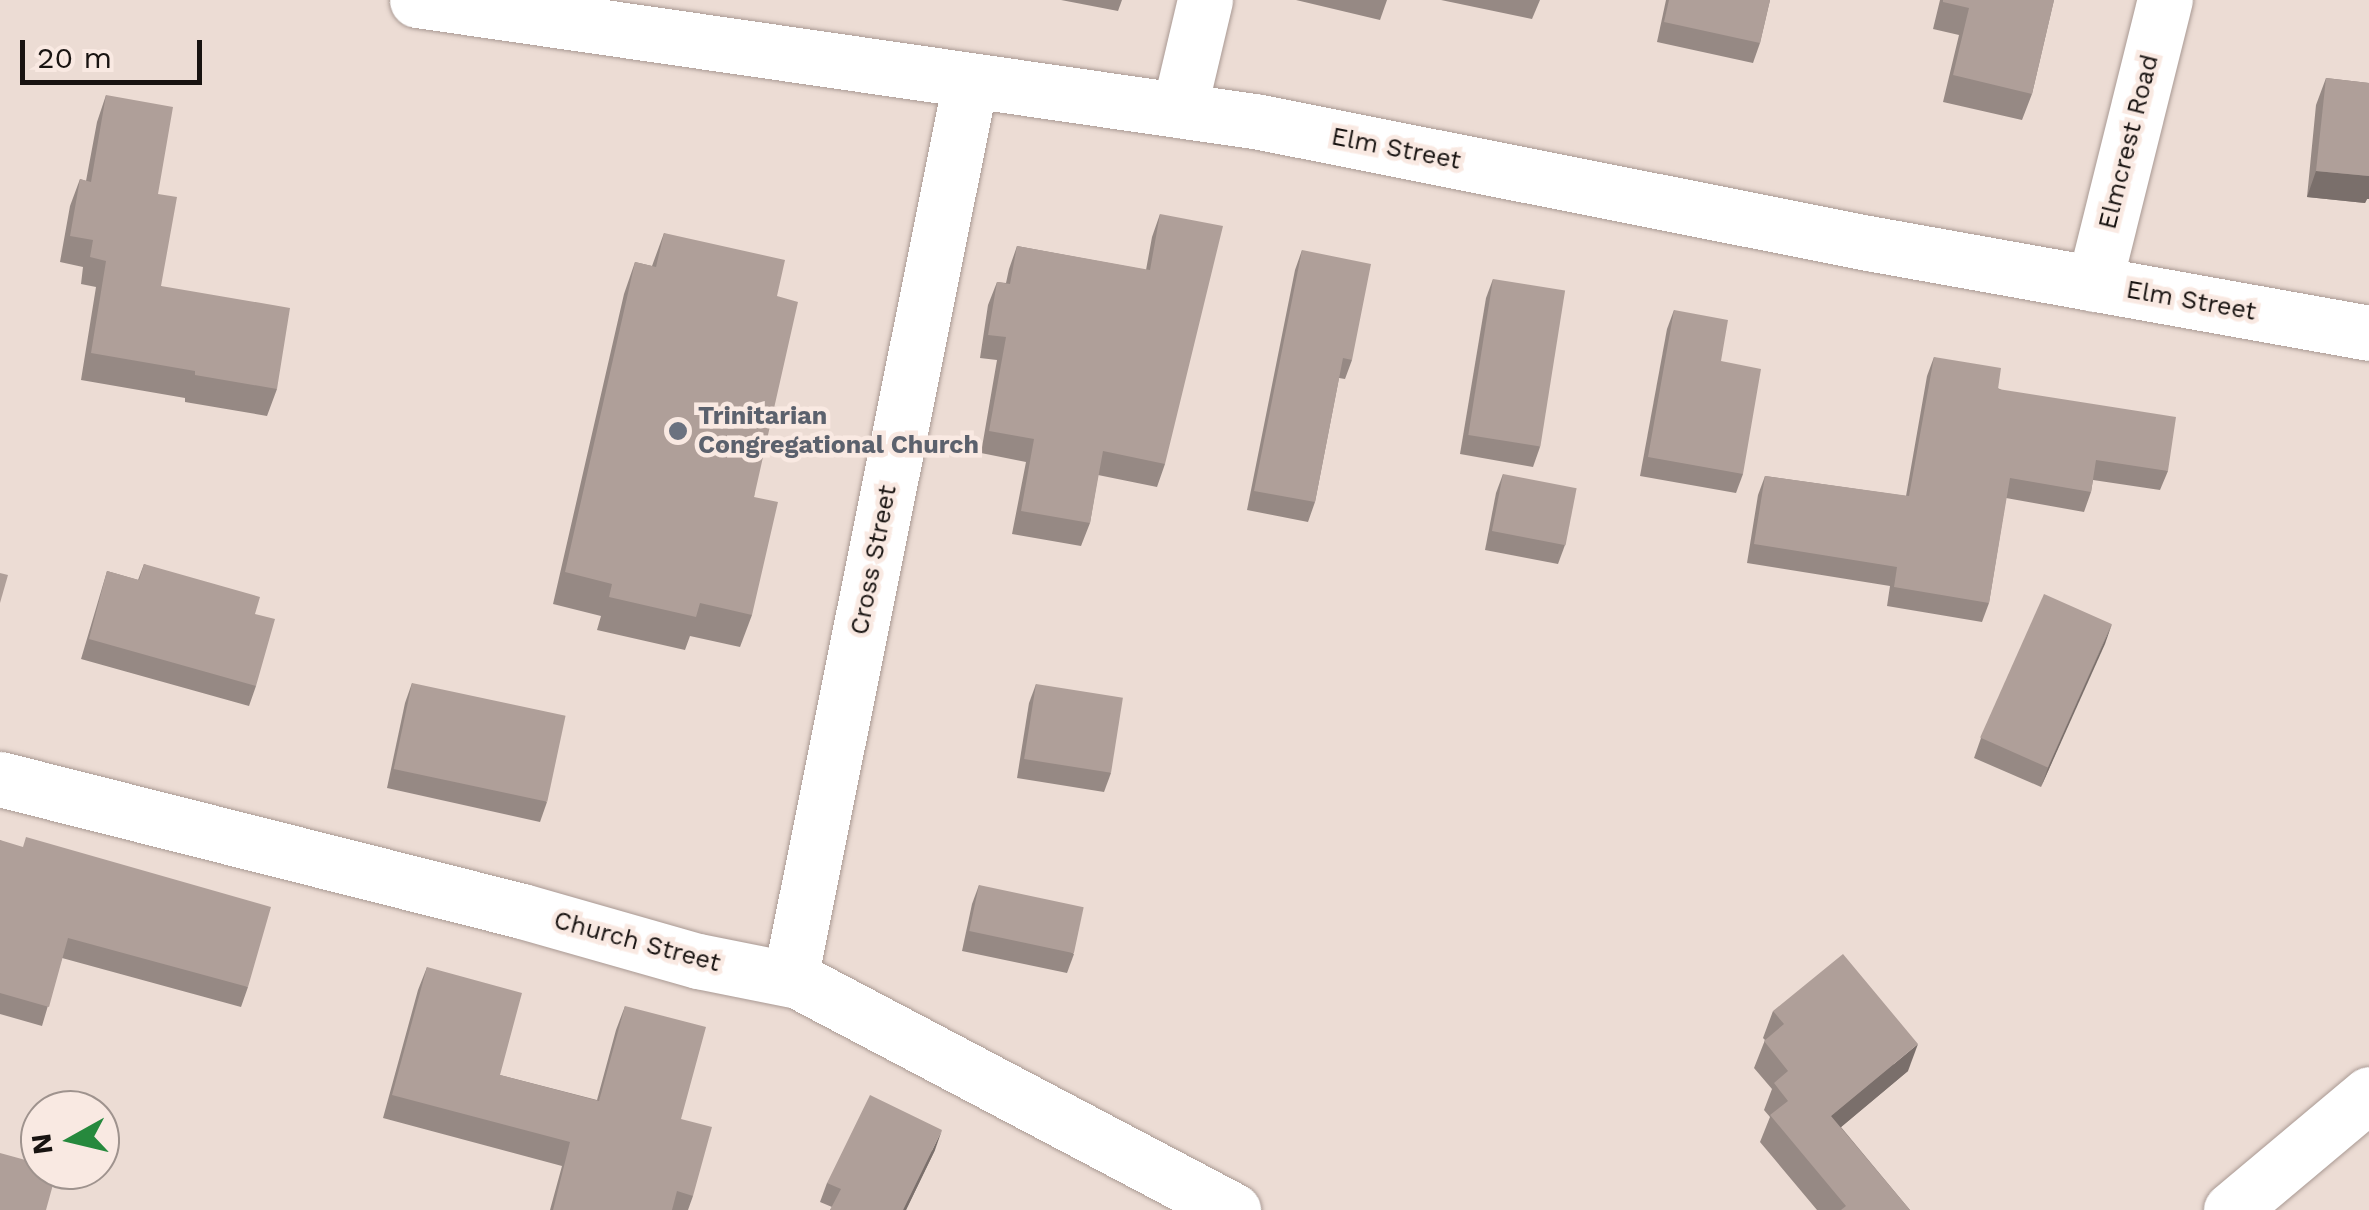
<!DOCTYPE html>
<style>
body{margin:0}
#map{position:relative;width:2369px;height:1210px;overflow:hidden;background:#ecdcd4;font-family:"Work Sans",sans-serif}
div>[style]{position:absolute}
.roads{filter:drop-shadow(0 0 2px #a99993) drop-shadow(0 0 2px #a99993)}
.street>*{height:55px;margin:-27.5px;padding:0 27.5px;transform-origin:27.5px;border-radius:27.5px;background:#fff}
.secondary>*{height:55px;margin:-27.5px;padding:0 27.5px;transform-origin:27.5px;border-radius:27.5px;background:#fff}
.wall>*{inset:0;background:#968984}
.shaded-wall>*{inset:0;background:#7a6f6b}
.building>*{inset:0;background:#af9f99;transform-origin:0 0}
.dots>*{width:28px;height:28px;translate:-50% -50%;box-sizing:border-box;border:5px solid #f9e9e2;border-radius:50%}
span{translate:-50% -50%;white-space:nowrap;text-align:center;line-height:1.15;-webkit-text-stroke:9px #f9e9e2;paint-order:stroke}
.street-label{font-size:25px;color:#181311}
.worship-label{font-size:25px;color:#5b616d;font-weight:700}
.left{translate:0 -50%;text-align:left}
.north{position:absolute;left:20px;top:1090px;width:100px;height:100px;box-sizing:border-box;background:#f9e9e2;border:2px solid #9f938e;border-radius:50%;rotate:262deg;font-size:28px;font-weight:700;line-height:40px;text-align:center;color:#181311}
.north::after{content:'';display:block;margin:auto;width:35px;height:45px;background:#26893d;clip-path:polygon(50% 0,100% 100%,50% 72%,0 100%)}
.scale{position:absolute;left:20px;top:40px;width:182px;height:45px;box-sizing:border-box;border:5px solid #181311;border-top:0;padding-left:12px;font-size:30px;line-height:35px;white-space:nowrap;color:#181311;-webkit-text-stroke:8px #f9e9e2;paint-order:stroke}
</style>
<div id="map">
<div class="roads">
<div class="street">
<div style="left:1179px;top:110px;width:113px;rotate:-76.7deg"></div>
<div style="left:2094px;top:284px;width:293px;rotate:-76deg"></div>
<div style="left:0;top:779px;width:538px;rotate:14.19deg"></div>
<div style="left:522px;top:911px;width:183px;rotate:15.9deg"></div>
<div style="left:698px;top:961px;width:102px;rotate:11.3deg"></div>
<div style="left:798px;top:981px;width:492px;rotate:27.8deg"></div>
<div style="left:790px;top:979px;width:915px;rotate:-78.65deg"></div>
</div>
<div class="secondary">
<div style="left:417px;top:0;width:852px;rotate:8.23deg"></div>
<div style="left:1260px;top:122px;width:620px;rotate:11.26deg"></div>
<div style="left:1868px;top:243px;width:509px;rotate:10.18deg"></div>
<div style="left:2231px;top:1210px;width:180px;rotate:-40deg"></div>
</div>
</div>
<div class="wall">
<div style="clip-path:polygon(1061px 0,1122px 0,1118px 11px)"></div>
<div style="clip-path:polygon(1296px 0,1387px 0,1380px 20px)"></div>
<div style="clip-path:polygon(1441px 0,1540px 0,1532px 19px)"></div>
<div style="clip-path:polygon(1666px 0,1770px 0,1760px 43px,1753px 63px,1657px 42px)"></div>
<div style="clip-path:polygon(1940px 0,2054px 0,2032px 94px,2022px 120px,1943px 102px,1959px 35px,1933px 29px)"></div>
<div style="clip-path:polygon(2326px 78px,2369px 83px,2369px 199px,2367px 199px,2365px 203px,2307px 197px,2316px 105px)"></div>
<div style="clip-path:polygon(106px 95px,158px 194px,161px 286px,277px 389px,267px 416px,185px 402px,185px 398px,81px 380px,96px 287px,81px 284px,83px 267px,60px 262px,70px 206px,80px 179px,86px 181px,97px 122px)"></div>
<div style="clip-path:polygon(1160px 214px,1165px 464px,1157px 487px,1098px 475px,1090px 523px,1081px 546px,1012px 534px,1026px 462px,981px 453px,997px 360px,980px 358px,988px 305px,997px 282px,1006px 283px,1009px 269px,1017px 246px,1146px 270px,1152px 237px)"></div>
<div style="clip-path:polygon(664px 233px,777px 296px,754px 497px,752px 615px,740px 647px,690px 636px,685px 650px,597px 630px,601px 616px,553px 604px,624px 294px,635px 262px,652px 266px)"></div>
<div style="clip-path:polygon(1302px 250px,1352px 360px,1345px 379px,1339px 378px,1315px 502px,1308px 522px,1247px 510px,1295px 270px)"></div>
<div style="clip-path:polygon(1493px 279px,1540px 447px,1533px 467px,1460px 454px,1486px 298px)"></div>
<div style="clip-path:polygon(1674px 310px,1721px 361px,1743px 474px,1736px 493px,1640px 476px,1667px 329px)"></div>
<div style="clip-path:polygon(1934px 357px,2168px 471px,2160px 490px,2093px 480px,2091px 492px,2084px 512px,2006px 498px,1989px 603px,1982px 622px,1887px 606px,1890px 586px,1747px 563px,1758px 495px,1765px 476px,1906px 496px,1927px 376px)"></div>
<div style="clip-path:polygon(1503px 474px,1565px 545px,1558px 564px,1485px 550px,1496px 493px)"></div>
<div style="clip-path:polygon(144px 564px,255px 614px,256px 686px,249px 706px,81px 659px,107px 571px,138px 580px)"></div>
<div style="clip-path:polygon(2112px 624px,2041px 787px,1974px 758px,1981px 738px)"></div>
<div style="clip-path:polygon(412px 683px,547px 802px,540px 822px,387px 788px,405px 703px)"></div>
<div style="clip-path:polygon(1036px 684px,1111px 773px,1104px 792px,1017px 778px,1029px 703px)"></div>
<div style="clip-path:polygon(0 840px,248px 987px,241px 1007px,62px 958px,42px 1026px,0 1014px)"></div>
<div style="clip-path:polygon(979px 885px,1074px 954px,1067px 973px,962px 951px,972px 904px)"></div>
<div style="clip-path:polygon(427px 967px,500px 1075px,597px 1100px,616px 1030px,625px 1006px,681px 1119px,693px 1196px,688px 1210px,550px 1210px,562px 1166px,383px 1118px,418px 990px)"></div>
<div style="clip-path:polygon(1773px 1011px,1908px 1071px,1841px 1127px,1910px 1210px,1817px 1210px,1760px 1142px,1770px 1117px,1764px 1110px,1772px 1089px,1754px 1068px,1765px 1040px,1763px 1038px)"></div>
<div style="clip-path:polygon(935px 1150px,906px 1210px,830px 1210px,832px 1207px,820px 1202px,827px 1183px)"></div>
</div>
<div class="shaded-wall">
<div style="clip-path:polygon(2316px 171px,2369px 176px,2369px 199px,2367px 199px,2365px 203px,2307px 197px)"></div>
<div style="clip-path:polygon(2112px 624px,2105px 644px,2041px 787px,2048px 768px)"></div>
<div style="clip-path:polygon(1918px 1044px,1908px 1071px,1822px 1143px,1831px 1116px)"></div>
<div style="clip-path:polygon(942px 1130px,935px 1150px,906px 1210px,903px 1210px)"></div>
</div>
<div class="building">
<div style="clip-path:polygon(1669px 0,1770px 0,1760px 43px,1664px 22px)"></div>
<div style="clip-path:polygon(1943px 0,2054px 0,2032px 94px,1953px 75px,1969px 8px,1943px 2px)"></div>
<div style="clip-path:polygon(2326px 78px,2369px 83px,2369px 176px,2316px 171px)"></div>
<div style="clip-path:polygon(106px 95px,173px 107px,158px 194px,177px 197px,161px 286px,290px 308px,277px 389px,195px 375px,195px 371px,91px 353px,106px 261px,90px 257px,93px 240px,70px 236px,80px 179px,91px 182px)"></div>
<div style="clip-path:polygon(1160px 214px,1223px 226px,1165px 464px,1103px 451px,1090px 523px,1021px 511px,1034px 439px,989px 431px,1006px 337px,988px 335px,997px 282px,1010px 284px,1017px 246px,1150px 270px)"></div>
<div style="clip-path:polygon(664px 233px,785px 260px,777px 296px,798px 302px,754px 497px,778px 502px,752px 615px,700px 603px,696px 617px,609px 597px,612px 584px,565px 572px,635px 262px,656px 267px)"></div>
<div style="clip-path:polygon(1302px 250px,1371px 264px,1352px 360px,1343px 358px,1315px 502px,1254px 491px)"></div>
<div style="left:1493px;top:279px;width:73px;height:158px;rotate:9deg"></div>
<div style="clip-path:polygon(1674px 310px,1728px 320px,1721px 361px,1761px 369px,1743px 474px,1648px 457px)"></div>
<div style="clip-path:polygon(1934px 357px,2001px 368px,1998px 389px,2176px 417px,2168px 471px,2096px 460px,2091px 492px,2010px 478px,1989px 603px,1894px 587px,1897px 567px,1754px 544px,1765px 476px,1909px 496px)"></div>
<div style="left:1503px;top:474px;width:75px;height:58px;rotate:11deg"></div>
<div style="clip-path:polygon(144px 564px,260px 597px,255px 614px,275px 619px,256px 686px,89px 639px,107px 571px,139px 580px)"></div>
<div style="clip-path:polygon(0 573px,8px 575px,0 603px)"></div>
<div style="left:2044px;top:594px;width:74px;height:157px;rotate:24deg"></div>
<div style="left:412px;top:683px;width:157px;height:88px;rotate:12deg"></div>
<div style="left:1036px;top:684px;width:88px;height:76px;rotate:9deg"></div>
<div style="clip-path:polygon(26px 837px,271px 907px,248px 987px,68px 938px,49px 1007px,0 993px,0 840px,23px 847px)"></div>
<div style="left:979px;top:885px;width:107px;height:47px;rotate:12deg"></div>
<div style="clip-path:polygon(1843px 954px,1918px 1044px,1831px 1116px,1910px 1210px,1841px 1210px,1846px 1206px,1770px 1115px,1788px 1101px,1774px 1083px,1788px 1071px,1764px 1041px,1784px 1024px,1773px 1011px)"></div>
<div style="clip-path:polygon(427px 967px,522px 993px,500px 1075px,599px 1101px,625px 1006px,706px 1027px,681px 1119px,712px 1127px,693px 1196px,677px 1191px,672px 1210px,553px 1210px,570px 1142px,392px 1095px)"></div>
<div style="clip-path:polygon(870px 1095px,942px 1130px,903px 1210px,830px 1210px,841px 1189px,827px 1183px)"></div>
<div style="clip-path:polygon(0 1153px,40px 1164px,40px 1170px,57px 1170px,46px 1210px,0 1210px)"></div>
</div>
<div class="dots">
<div style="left:678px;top:431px;background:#6b7280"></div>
</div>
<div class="street-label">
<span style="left:2129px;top:142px;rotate:-76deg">Elmcrest Road</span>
<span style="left:1396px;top:149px;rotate:11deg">Elm Street</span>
<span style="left:2191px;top:301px;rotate:10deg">Elm Street</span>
<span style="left:874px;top:560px;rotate:-79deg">Cross Street</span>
<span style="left:637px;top:942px;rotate:15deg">Church Street</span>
</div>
<div class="worship-label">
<span class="left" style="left:698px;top:431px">Trinitarian<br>Congregational Church</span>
</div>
<div class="north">N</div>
<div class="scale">20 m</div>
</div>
